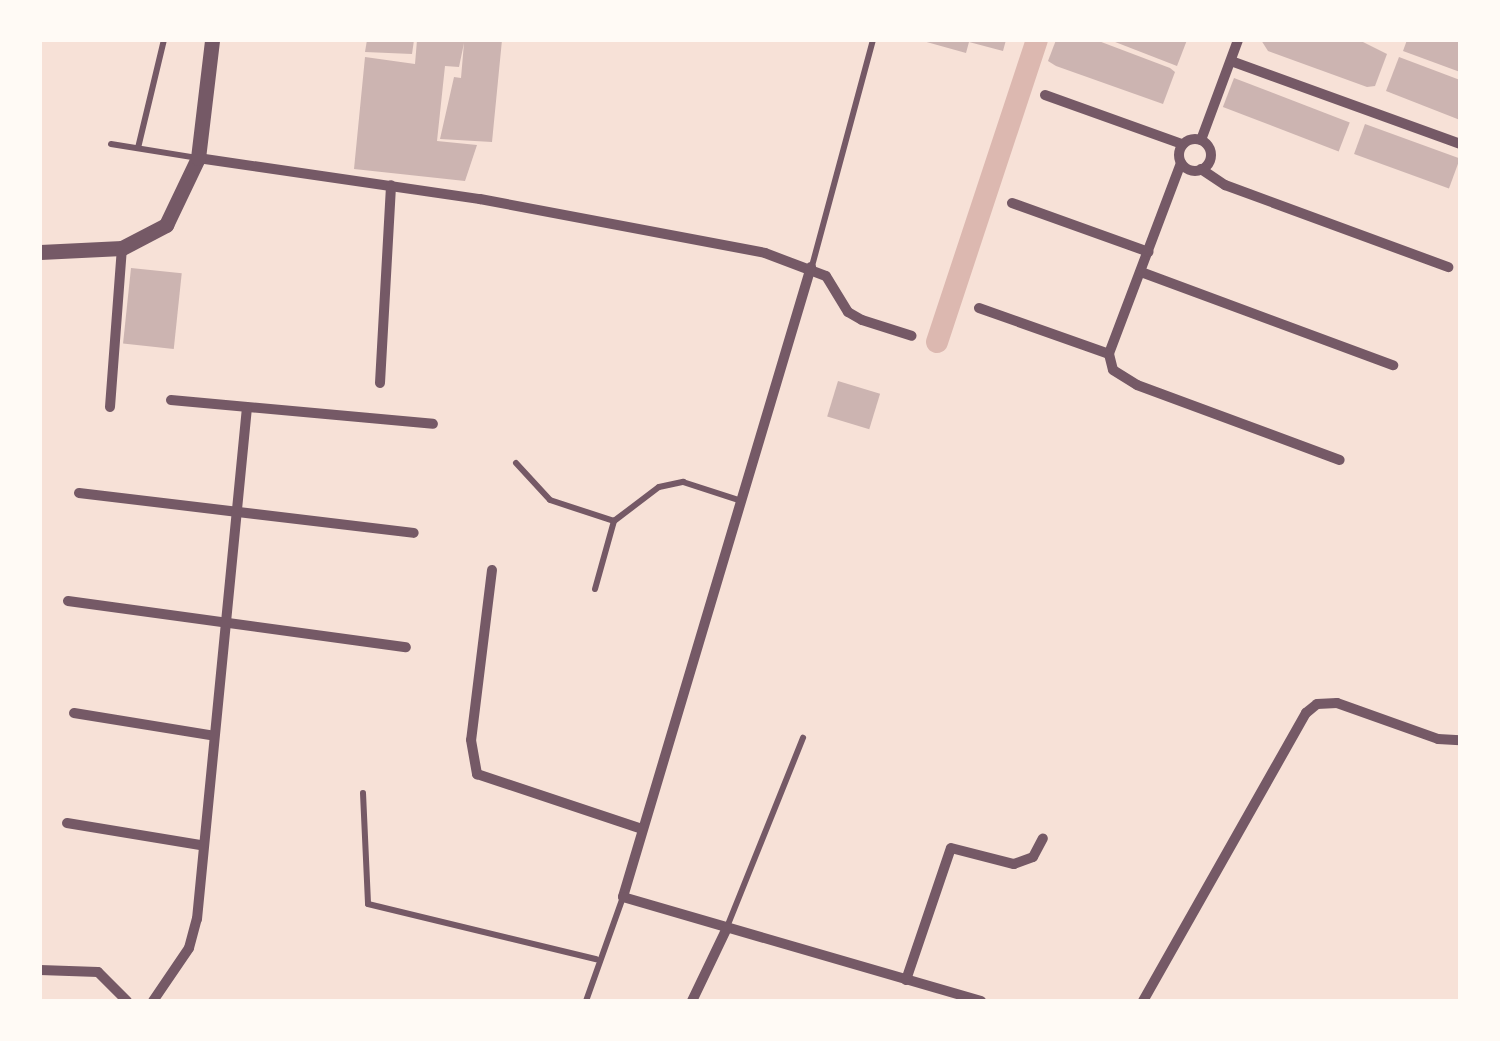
<!DOCTYPE html>
<style>
body{margin:0}
#map{position:relative;width:1500px;height:1041px;overflow:hidden;background:#f7e1d7;font-family:Raleway,sans-serif}
div>[style]{position:absolute}
.canal>*{height:22px;margin:-11px;padding:0 11px;transform-origin:11px;border-radius:11px;background:#dcb8b0}
.building>*{inset:0;background:#ccb4b1;transform-origin:0 0}
.service>*{height:6px;margin:-3px;padding:0 3px;transform-origin:3px;border-radius:3px;background:#755966}
.minor>*{height:10px;margin:-5px;padding:0 5px;transform-origin:5px;border-radius:5px;background:#755966}
.minor>.ring{margin:-5px;padding:0;box-sizing:content-box;background:none;border:10px solid #755966;border-radius:50%}
.tertiary>*{height:15px;margin:-7.5px;padding:0 7.5px;transform-origin:7.5px;border-radius:7.5px;background:#755966}
span{translate:-50% -50%;white-space:nowrap;text-align:center;line-height:1.15;-webkit-text-stroke:9px #fffaf5;paint-order:stroke}
.frame{position:absolute;inset:0;border:42px solid #fffaf5;pointer-events:none}
</style>
<div id="map">
<div class="canal">
<div style="left:937px;top:342px;width:318px;rotate:-71.7deg"></div>
</div>
<div class="building">
<div style="clip-path:polygon(367px 40px,414px 40px,412px 54px,365px 52px)"></div>
<div style="clip-path:polygon(417px 40px,502px 40px,492px 142px,440px 139px,454px 77px,461px 78px,464px 43px,459px 67px,445px 66px,437px 141px,477px 145px,465px 181px,354px 169px,365px 57px,415px 64px)"></div>
<div style="clip-path:polygon(1006px 40px,1003px 51px,969px 42px,966px 53px,923px 41px)"></div>
<div style="clip-path:polygon(1056px 40px,1096px 40px,1170px 68px,1175px 72px,1163px 104px,1056px 66px,1048px 61px)"></div>
<div style="clip-path:polygon(1110px 40px,1187px 40px,1177px 66px)"></div>
<div style="clip-path:polygon(1261px 40px,1359px 40px,1387px 54px,1375px 86px,1367px 87px,1268px 51px)"></div>
<div style="clip-path:polygon(1407px 40px,1460px 40px,1460px 72px,1403px 51px)"></div>
<div style="clip-path:polygon(1399px 57px,1460px 80px,1460px 120px,1386px 91px)"></div>
<div style="left:1234px;top:78px;width:124px;height:31px;rotate:21deg"></div>
<div style="left:1365px;top:124px;width:101px;height:32px;rotate:20deg"></div>
<div style="left:131px;top:268px;width:51px;height:76px;rotate:6deg"></div>
<div style="left:838px;top:381px;width:44px;height:37px;rotate:17deg"></div>
</div>
<div class="service">
<div style="left:111px;top:144px;width:87px;rotate:9.2deg"></div>
<div style="left:138px;top:148px;width:111px;rotate:-76.5deg"></div>
<div style="left:812px;top:266px;width:234px;rotate:-74.9deg"></div>
<div style="left:516px;top:463px;width:50px;rotate:47.4deg"></div>
<div style="left:550px;top:500px;width:67px;rotate:18.2deg"></div>
<div style="left:595px;top:589px;width:71px;rotate:-74.4deg"></div>
<div style="left:614px;top:521px;width:56px;rotate:-37.1deg"></div>
<div style="left:659px;top:487px;width:25px;rotate:-12deg"></div>
<div style="left:683px;top:482px;width:62px;rotate:17.9deg"></div>
<div style="left:363px;top:793px;width:111px;rotate:87.4deg"></div>
<div style="left:368px;top:904px;width:235px;rotate:13.6deg"></div>
<div style="left:727px;top:927px;width:204px;rotate:-68.1deg"></div>
<div style="left:586px;top:1001px;width:110px;rotate:-70.4deg"></div>
</div>
<div class="minor">
<div style="left:1231px;top:61px;width:244px;rotate:19.9deg"></div>
<div style="left:1045px;top:95px;width:145px;rotate:19.7deg"></div>
<div class="ring" style="left:1179px;top:139px;width:22px;height:22px"></div>
<div style="left:1201px;top:140px;width:107px;rotate:-69.7deg"></div>
<div style="left:198px;top:158px;width:285px;rotate:8.3deg"></div>
<div style="left:480px;top:199px;width:290px;rotate:10.7deg"></div>
<div style="left:765px;top:253px;width:65px;rotate:20.7deg"></div>
<div style="left:826px;top:276px;width:42px;rotate:58.6deg"></div>
<div style="left:848px;top:312px;width:16px;rotate:30deg"></div>
<div style="left:862px;top:320px;width:52px;rotate:17.7deg"></div>
<div style="left:1181px;top:163px;width:204px;rotate:110.7deg"></div>
<div style="left:1109px;top:354px;width:16px;rotate:76deg"></div>
<div style="left:1113px;top:370px;width:28px;rotate:32deg"></div>
<div style="left:1137px;top:385px;width:216px;rotate:20.3deg"></div>
<div style="left:1201px;top:169px;width:29px;rotate:34deg"></div>
<div style="left:1225px;top:185px;width:238px;rotate:20.2deg"></div>
<div style="left:1012px;top:203px;width:145px;rotate:19.7deg"></div>
<div style="left:811px;top:267px;width:657px;rotate:106.62deg"></div>
<div style="left:623px;top:897px;width:373px;rotate:16.2deg"></div>
<div style="left:1141px;top:272px;width:269px;rotate:20.3deg"></div>
<div style="left:979px;top:308px;width:138px;rotate:19.5deg"></div>
<div style="left:380px;top:383px;width:198px;rotate:-86.8deg"></div>
<div style="left:171px;top:400px;width:263px;rotate:5.2deg"></div>
<div style="left:110px;top:407px;width:159px;rotate:-85.7deg"></div>
<div style="left:79px;top:493px;width:337px;rotate:6.8deg"></div>
<div style="left:492px;top:570px;width:171px;rotate:97deg"></div>
<div style="left:471px;top:740px;width:35px;rotate:80deg"></div>
<div style="left:477px;top:774px;width:174px;rotate:18.4deg"></div>
<div style="left:68px;top:601px;width:341px;rotate:7.8deg"></div>
<div style="left:74px;top:713px;width:138px;rotate:9.2deg"></div>
<div style="left:67px;top:823px;width:135px;rotate:9.4deg"></div>
<div style="left:40px;top:970px;width:58px;rotate:2deg"></div>
<div style="left:98px;top:972px;width:41px;rotate:45deg"></div>
<div style="left:906px;top:980px;width:139px;rotate:-71.2deg"></div>
<div style="left:951px;top:848px;width:65px;rotate:14.3deg"></div>
<div style="left:1014px;top:864px;width:20px;rotate:-20deg"></div>
<div style="left:1033px;top:857px;width:21px;rotate:-62deg"></div>
<div style="left:153px;top:1001px;width:64px;rotate:-55.8deg"></div>
<div style="left:189px;top:948px;width:30px;rotate:-75deg"></div>
<div style="left:197px;top:919px;width:514px;rotate:-84.42deg"></div>
<div style="left:692px;top:1001px;width:81px;rotate:-64.4deg"></div>
<div style="left:1143px;top:1001px;width:331px;rotate:-60.5deg"></div>
<div style="left:1306px;top:713px;width:14px;rotate:-39deg"></div>
<div style="left:1317px;top:704px;width:20px;rotate:-3deg"></div>
<div style="left:1337px;top:703px;width:107px;rotate:19.6deg"></div>
<div style="left:1438px;top:739px;width:22px;rotate:3deg"></div>
</div>
<div class="tertiary">
<div style="left:40px;top:252px;width:82px;rotate:-2.8deg"></div>
<div style="left:122px;top:248px;width:50px;rotate:-27.6deg"></div>
<div style="left:166px;top:225px;width:74px;rotate:-64.5deg"></div>
<div style="left:198px;top:158px;width:119px;rotate:-83.2deg"></div>
</div>
<div class="frame"></div>
</div>
